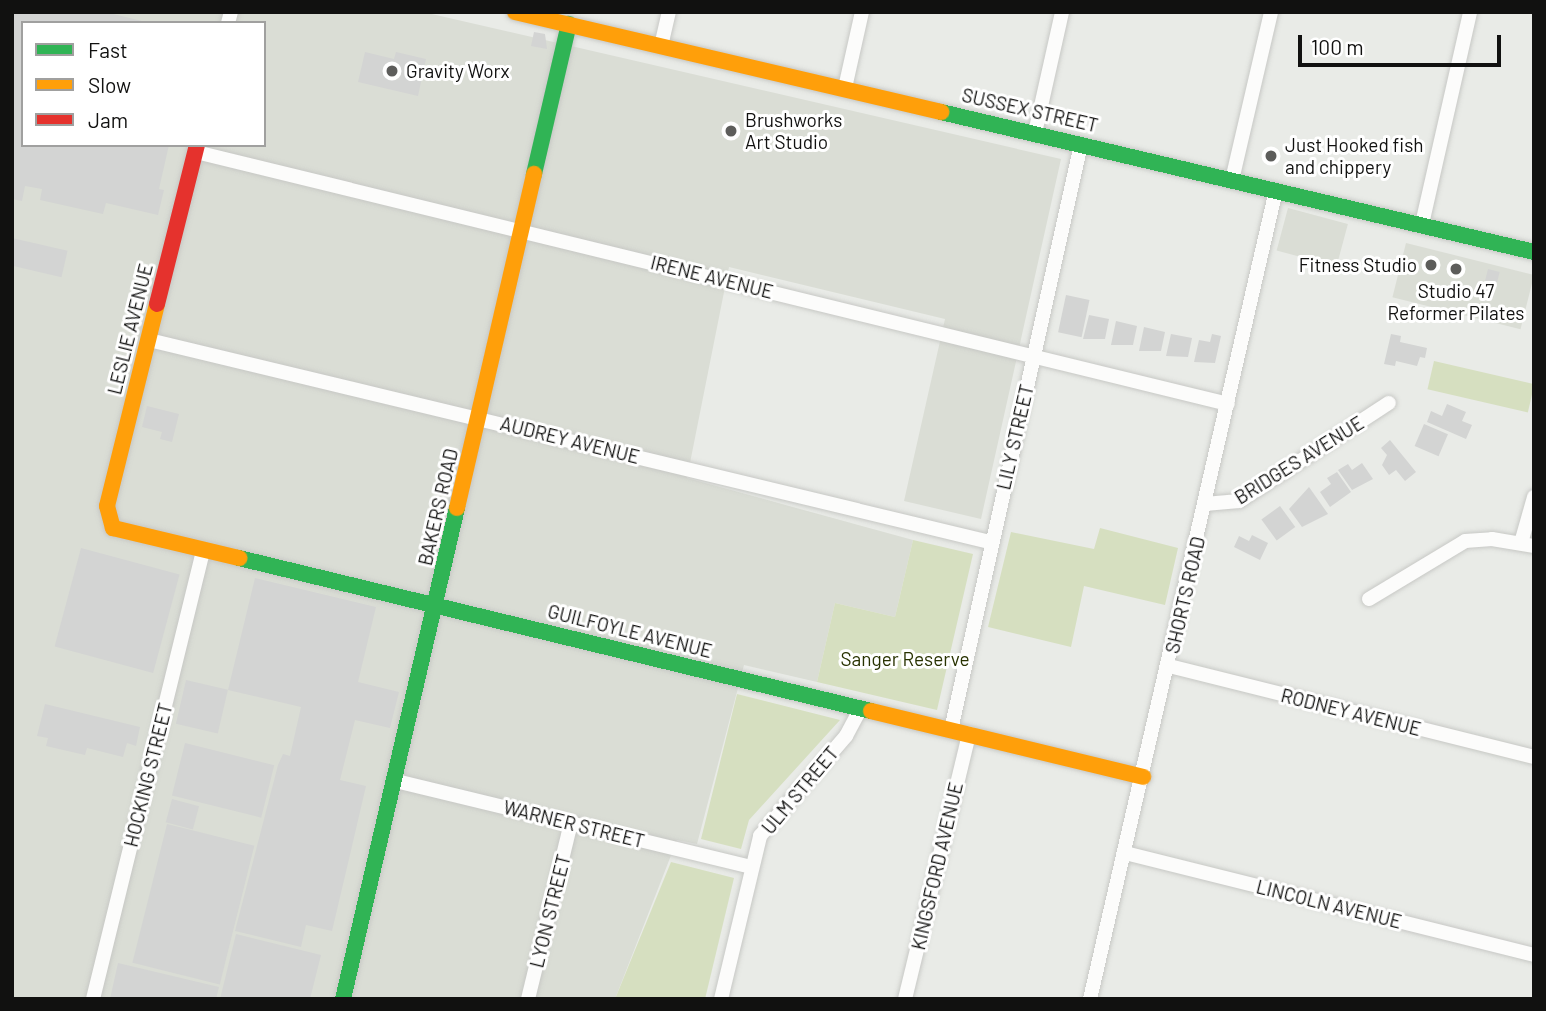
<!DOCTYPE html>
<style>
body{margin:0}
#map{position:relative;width:1546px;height:1011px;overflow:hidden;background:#e9ebe7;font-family:Barlow,sans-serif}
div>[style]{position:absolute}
.built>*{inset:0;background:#daddd5;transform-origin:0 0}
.green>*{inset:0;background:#d6dfc0;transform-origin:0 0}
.building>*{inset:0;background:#d3d4d3;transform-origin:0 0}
.roads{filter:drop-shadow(0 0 2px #c7c8c5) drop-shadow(0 0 2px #c7c8c5)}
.street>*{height:14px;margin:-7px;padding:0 7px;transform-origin:7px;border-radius:7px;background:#fcfcfb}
.fast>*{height:16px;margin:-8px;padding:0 8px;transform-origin:8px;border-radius:8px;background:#30b455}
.slow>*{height:16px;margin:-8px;padding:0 8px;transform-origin:8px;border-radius:8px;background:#ff9f0a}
.jam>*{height:16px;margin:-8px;padding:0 8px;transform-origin:8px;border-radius:8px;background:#e5322d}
.dots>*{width:19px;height:19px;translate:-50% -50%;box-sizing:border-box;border:4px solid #fff;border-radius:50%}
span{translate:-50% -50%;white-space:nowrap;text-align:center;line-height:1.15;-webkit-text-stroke:6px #fff;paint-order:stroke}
.poi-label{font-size:19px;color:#111110}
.left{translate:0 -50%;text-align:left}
.right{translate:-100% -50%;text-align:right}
.street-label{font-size:19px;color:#111110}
.park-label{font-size:19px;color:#283200}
.frame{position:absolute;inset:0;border:14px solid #111110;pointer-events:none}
.legend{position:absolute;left:21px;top:21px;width:245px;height:126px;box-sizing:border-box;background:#fff;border:2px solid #a0a09f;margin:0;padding:9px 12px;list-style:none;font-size:21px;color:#111110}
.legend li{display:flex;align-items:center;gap:14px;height:35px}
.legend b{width:35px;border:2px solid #a0a09f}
.scale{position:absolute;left:1298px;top:35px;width:203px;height:32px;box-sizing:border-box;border:4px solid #111110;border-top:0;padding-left:9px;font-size:21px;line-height:24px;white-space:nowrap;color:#111110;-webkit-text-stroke:5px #fff;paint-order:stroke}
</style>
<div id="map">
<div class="built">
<div style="clip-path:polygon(evenodd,12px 12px,423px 12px,1061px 159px,981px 519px,904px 501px,945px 319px,729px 267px,687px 478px,913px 540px,895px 617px,835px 603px,817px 682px,744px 665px,697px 844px,677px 840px,615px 999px,12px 999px,12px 12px,23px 23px,264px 23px,264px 145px,23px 145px,23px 23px)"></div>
<div style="left:1288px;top:208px;width:62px;height:44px;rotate:15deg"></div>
<div style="left:1406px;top:243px;width:132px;height:56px;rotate:14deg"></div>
</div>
<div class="green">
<div style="left:1434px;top:361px;width:103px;height:29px;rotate:13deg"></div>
<div style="clip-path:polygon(1100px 528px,1178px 548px,1165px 605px,1084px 586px,1071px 647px,988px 627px,1011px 532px,1094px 549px)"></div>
<div style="clip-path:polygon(913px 540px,973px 554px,937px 710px,817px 682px,835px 603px,895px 617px)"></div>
<div style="clip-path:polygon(737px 694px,840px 720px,749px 820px,741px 849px,701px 839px)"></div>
<div style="clip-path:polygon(671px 862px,734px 878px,705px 999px,615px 999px)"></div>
</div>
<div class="building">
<div style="clip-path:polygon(12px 12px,105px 12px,146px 22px,23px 23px,23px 145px,169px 145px,159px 189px,164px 190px,158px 215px,106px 203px,103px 214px,40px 200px,42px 189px,25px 186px,22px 201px,12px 199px)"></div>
<div style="clip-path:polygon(534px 32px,545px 34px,547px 49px,531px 46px)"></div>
<div style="clip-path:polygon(365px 52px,394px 59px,396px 52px,426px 59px,418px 96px,358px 82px)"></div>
<div style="left:12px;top:238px;width:57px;height:27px;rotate:13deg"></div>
<div style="left:1488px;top:269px;width:12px;height:27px;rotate:14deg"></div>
<div style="left:1066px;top:295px;width:24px;height:38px;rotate:12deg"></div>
<div style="clip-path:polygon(1089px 315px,1109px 319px,1105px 339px,1083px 339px)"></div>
<div style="clip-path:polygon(1116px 321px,1137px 326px,1133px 345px,1111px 345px)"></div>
<div style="clip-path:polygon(1144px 327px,1165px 332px,1161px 351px,1139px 351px)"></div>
<div style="clip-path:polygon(1171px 334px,1192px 338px,1188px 357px,1166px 356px)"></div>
<div style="clip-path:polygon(1212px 334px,1221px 336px,1215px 363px,1194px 362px,1199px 340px,1210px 342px)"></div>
<div style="clip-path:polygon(1391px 334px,1401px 336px,1400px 342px,1427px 348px,1425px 358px,1420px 357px,1417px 366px,1396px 361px,1395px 366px,1384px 364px)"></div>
<div style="clip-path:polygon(1447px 404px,1466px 412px,1462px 421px,1472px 425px,1466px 439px,1427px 422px,1431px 411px,1442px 416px)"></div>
<div style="clip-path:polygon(147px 406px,179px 414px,172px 442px,160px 439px,162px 432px,142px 427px)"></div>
<div style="left:1424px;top:424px;width:26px;height:24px;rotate:23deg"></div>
<div style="clip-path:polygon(1390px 440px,1416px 472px,1405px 481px,1396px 470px,1389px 475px,1382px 465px,1387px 455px,1381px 448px)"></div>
<div style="clip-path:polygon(1362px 463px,1373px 479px,1352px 490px,1338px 470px,1348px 464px,1352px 470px)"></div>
<div style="clip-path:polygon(1337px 472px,1351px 492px,1330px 507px,1320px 492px,1331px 484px,1327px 478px)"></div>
<div style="clip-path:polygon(1309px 487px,1328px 514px,1302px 527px,1289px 509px)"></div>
<div style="left:1280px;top:506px;width:26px;height:23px;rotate:54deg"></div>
<div style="clip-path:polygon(1252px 535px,1268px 543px,1260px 560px,1234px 547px,1239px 536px,1249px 541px)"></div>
<div style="left:81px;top:548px;width:102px;height:102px;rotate:15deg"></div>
<div style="clip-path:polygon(255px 578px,376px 607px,358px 682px,399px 692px,390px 728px,355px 720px,340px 780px,366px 786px,349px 859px,332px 931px,306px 925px,301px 947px,235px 931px,278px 765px,283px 754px,290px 756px,301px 707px,228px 690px)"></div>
<div style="left:186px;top:680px;width:43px;height:45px;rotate:13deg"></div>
<div style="clip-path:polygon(45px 704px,140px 727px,136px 746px,127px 743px,123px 757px,87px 748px,85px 755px,46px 746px,48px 738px,37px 736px)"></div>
<div style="left:185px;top:743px;width:92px;height:54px;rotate:14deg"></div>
<div style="left:172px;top:799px;width:28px;height:24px;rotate:15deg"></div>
<div style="left:167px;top:824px;width:90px;height:143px;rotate:14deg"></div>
<div style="clip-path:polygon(236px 934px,321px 955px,310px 999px,220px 999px)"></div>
<div style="clip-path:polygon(118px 963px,219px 987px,216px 999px,110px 999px)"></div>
</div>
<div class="roads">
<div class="street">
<div style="left:228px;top:23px;width:11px;rotate:-75deg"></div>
<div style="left:661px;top:46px;width:35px;rotate:-77deg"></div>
<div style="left:845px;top:88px;width:78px;rotate:-77.4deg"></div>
<div style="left:1035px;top:133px;width:124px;rotate:-77.4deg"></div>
<div style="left:196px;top:152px;width:1062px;rotate:13.72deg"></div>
<div style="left:1232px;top:180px;width:172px;rotate:-76.9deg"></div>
<div style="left:1422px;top:224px;width:217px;rotate:-77.2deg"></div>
<div style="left:149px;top:340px;width:865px;rotate:13.51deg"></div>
<div style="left:1205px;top:504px;width:34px;rotate:-5deg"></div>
<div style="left:1239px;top:501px;width:179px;rotate:-33.2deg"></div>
<div style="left:1521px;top:543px;width:48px;rotate:-74.2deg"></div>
<div style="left:1369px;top:599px;width:112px;rotate:-31.1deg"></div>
<div style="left:1465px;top:541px;width:27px;rotate:-4deg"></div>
<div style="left:1492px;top:539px;width:43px;rotate:9.5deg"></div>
<div style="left:1169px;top:666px;width:376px;rotate:14deg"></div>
<div style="left:951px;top:730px;width:600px;rotate:-77.49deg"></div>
<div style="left:396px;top:781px;width:366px;rotate:13.6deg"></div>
<div style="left:1125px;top:853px;width:422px;rotate:14deg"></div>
<div style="left:93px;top:999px;width:460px;rotate:-76.2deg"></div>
<div style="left:528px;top:999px;width:181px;rotate:-76.3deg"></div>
<div style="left:721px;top:999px;width:168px;rotate:-76.5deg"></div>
<div style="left:760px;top:836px;width:132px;rotate:-49.3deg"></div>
<div style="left:846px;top:736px;width:32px;rotate:-62deg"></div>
<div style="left:905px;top:999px;width:273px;rotate:-76.4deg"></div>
<div style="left:1090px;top:999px;width:830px;rotate:-77.05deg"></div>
</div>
<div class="fast">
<div style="left:941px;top:112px;width:609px;rotate:13.28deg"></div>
<div style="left:534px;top:174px;width:154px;rotate:-76.9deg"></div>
<div style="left:239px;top:558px;width:650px;rotate:13.61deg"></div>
<div style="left:343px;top:999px;width:504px;rotate:-76.93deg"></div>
</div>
<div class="slow">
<div style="left:515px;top:12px;width:438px;rotate:13.2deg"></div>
<div style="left:157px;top:304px;width:208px;rotate:103.9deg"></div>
<div style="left:107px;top:506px;width:23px;rotate:75deg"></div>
<div style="left:113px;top:528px;width:130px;rotate:13.4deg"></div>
<div style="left:457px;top:508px;width:343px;rotate:-77deg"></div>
<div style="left:871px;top:711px;width:280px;rotate:13.6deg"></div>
</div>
<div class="jam">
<div style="left:157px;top:304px;width:164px;rotate:-75.9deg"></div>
</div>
</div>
<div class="dots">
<div style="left:392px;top:71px;background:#5d5d5b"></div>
<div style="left:731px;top:131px;background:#5d5d5b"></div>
<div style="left:1271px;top:156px;background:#5d5d5b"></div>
<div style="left:1431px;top:265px;background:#5d5d5b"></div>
<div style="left:1456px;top:269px;background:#5d5d5b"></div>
</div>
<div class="poi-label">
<span class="left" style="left:406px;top:71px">Gravity Worx</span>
<span class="left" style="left:745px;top:131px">Brushworks<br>Art Studio</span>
<span class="left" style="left:1285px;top:156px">Just Hooked fish<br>and chippery</span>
<span class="right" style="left:1417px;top:265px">Fitness Studio</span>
<span style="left:1456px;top:302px">Studio 47<br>Reformer Pilates</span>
</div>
<div class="street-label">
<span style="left:1030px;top:110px;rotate:13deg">SUSSEX STREET</span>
<span style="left:712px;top:277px;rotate:14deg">IRENE AVENUE</span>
<span style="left:130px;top:329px;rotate:-76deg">LESLIE AVENUE</span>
<span style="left:1015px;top:437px;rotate:-77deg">LILY STREET</span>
<span style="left:570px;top:440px;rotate:14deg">AUDREY AVENUE</span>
<span style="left:1299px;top:460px;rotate:-32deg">BRIDGES AVENUE</span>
<span style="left:438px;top:507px;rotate:-77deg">BAKERS ROAD</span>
<span style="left:1185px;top:595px;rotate:-77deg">SHORTS ROAD</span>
<span style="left:630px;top:631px;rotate:14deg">GUILFOYLE AVENUE</span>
<span style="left:1351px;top:712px;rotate:14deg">RODNEY AVENUE</span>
<span style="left:148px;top:775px;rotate:-76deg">HOCKING STREET</span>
<span style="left:800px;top:790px;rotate:-50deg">ULM STREET</span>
<span style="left:574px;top:824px;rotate:14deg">WARNER STREET</span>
<span style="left:937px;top:866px;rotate:-77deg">KINGSFORD AVENUE</span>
<span style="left:1329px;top:904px;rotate:14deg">LINCOLN AVENUE</span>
<span style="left:550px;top:911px;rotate:-76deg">LYON STREET</span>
</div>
<div class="park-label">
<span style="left:905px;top:659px">Sanger Reserve</span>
</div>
<div class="frame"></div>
<ul class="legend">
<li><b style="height:9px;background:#30b455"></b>Fast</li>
<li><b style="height:9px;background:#ff9f0a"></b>Slow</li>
<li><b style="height:9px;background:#e5322d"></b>Jam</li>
</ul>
<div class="scale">100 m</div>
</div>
